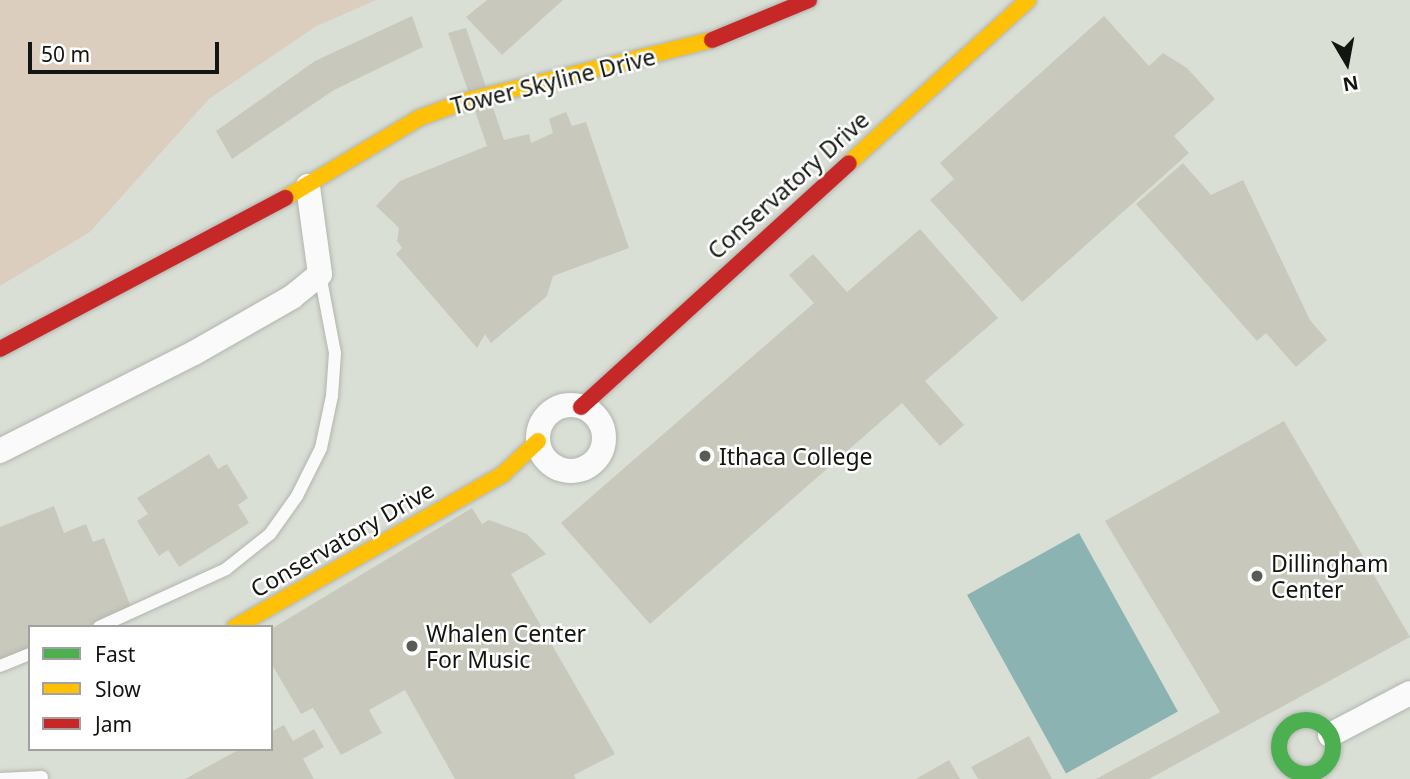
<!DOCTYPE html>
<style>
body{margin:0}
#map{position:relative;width:1410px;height:779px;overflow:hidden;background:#dadfd6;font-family:"Noto Sans",sans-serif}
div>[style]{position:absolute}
.green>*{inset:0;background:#dbcebf}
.water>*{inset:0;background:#8ab3b2;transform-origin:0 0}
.building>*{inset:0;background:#c8c8bc}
.roads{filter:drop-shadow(0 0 2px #b1b5ad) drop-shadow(0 0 2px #b1b5ad)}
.lane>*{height:12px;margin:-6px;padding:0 6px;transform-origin:6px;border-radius:6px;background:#f9faf9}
.street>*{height:24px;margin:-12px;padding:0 12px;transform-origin:12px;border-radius:12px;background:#f9faf9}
.street>.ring{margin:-12px;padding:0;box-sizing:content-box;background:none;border:24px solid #f9faf9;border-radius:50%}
.fast>*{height:16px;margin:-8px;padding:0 8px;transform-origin:8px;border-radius:8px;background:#4caf50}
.fast>.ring{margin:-8px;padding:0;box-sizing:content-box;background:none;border:16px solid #4caf50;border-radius:50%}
.slow>*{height:16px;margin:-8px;padding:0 8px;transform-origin:8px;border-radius:8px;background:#ffc107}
.jam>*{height:16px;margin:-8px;padding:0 8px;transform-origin:8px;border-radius:8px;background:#c62828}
.dots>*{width:19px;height:19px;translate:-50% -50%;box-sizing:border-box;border:4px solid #fff;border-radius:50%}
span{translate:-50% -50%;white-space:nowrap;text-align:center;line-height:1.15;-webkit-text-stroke:5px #fff;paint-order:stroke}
.street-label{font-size:23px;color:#131610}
.poi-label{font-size:23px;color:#131610}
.left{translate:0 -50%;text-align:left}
.legend{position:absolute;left:28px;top:625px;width:245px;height:126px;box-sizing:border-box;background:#fff;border:2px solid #a1a29f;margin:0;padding:9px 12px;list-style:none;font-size:21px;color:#131610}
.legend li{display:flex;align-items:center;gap:14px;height:35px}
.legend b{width:35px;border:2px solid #a1a29f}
.north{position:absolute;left:1312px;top:28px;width:70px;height:70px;-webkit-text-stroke:5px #fff;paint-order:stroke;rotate:170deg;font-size:19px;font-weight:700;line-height:28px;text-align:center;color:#131610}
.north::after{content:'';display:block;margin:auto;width:24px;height:32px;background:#131610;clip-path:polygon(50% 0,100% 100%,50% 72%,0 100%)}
.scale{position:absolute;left:28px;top:42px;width:191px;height:32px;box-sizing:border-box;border:4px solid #131610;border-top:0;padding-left:9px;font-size:21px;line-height:24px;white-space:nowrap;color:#131610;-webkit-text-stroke:5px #fff;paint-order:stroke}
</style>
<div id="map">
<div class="green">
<div style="clip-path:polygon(0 0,376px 0,315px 27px,209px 99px,90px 232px,0 286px)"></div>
</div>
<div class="water">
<div style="left:1079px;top:533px;width:204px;height:128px;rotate:61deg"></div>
</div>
<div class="building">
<div style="clip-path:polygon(487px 0,563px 0,502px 55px,466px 17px)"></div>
<div style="clip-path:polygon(412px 16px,423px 47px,334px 90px,232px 159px,216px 131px,315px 61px)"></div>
<div style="clip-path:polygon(1104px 16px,1149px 66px,1163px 53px,1187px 68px,1215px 99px,1174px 136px,1189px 153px,1022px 302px,930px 200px,954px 179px,940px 163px)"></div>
<div style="clip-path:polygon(466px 28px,504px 140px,529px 134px,531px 143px,553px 133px,549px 119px,566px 112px,572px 126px,586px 122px,629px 248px,553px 276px,547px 296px,491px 343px,485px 334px,477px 348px,396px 254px,402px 248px,397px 241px,399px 228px,376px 206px,400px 181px,487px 146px,448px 33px)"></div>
<div style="clip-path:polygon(1183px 163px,1211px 195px,1243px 180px,1310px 320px,1327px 340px,1296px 367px,1266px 333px,1257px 341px,1136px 204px)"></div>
<div style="clip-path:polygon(920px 229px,998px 318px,925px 381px,964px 425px,940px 446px,902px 403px,650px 624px,561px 523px,814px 303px,789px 275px,813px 254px,847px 292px)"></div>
<div style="clip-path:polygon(1284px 421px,1410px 637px,1149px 779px,1096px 779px,1220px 712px,1105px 521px)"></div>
<div style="clip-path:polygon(209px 454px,218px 469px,227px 464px,248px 498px,238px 505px,249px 523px,179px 567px,168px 550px,159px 556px,137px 521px,148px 514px,137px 498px)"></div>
<div style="clip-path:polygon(54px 506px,64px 533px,86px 524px,93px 542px,104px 538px,132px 610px,89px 627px,30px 627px,30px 650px,0 661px,0 527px)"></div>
<div style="clip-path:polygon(472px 508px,482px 524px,489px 520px,527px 534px,546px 554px,511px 574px,615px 754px,574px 775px,576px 779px,455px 779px,405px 690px,369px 710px,382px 733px,341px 755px,313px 708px,301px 714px,271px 663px,271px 629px)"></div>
<div style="clip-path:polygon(284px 725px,293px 741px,314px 729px,324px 747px,303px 759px,314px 779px,185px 779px,240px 749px,271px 749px,271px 732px)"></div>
<div style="clip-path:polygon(1029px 736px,1052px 779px,978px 779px,971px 767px)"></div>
<div style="clip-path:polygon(949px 760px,960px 779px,916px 779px)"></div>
</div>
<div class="roads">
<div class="lane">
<div style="left:99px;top:627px;width:140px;rotate:-24.5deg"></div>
<div style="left:226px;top:569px;width:56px;rotate:-38.5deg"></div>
<div style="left:270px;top:534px;width:47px;rotate:-54.6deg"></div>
<div style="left:297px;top:496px;width:54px;rotate:-63.4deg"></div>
<div style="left:321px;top:448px;width:53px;rotate:-78.1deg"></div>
<div style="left:332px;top:396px;width:43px;rotate:-86deg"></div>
<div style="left:335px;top:353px;width:80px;rotate:-100.8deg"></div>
<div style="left:0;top:666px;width:32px;rotate:-22deg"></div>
<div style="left:0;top:779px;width:42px;rotate:-2.7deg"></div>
</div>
<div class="street">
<div class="ring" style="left:538px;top:405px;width:42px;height:42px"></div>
<div style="left:0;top:451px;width:217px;rotate:-26.8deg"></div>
<div style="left:194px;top:353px;width:113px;rotate:-29.7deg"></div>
<div style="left:292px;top:297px;width:36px;rotate:-39deg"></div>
<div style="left:320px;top:274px;width:89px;rotate:-97.8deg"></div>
<div style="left:1330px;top:735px;width:90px;rotate:-27.7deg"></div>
</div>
<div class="fast">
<div class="ring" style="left:1279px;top:720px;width:38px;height:38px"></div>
</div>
<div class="slow">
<div style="left:849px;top:163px;width:242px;rotate:-42.3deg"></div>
<div style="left:285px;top:198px;width:156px;rotate:-30.8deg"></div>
<div style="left:419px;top:118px;width:49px;rotate:-20.3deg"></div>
<div style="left:465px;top:101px;width:254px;rotate:-13.9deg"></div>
<div style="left:235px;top:627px;width:309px;rotate:-29.7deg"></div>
<div style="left:503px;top:474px;width:48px;rotate:-43.3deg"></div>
</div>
<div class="jam">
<div style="left:712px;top:40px;width:105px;rotate:-22.4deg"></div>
<div style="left:0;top:349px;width:323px;rotate:-27.9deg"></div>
<div style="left:581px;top:407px;width:362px;rotate:-42.3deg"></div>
</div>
</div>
<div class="dots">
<div style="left:705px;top:456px;background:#595c55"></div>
<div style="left:1257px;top:576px;background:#595c55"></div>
<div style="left:412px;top:646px;background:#595c55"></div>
</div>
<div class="street-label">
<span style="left:553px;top:81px;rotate:-14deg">Tower Skyline Drive</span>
<span style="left:788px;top:185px;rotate:-42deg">Conservatory Drive</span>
<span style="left:342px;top:539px;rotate:-30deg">Conservatory Drive</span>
</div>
<div class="poi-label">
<span class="left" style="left:719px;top:456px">Ithaca College</span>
<span class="left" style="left:1271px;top:576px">Dillingham<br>Center</span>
<span class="left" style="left:426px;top:646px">Whalen Center<br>For Music</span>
</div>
<ul class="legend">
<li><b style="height:9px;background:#4caf50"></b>Fast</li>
<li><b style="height:9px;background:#ffc107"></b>Slow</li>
<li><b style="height:9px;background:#c62828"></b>Jam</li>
</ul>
<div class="north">N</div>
<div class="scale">50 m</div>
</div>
